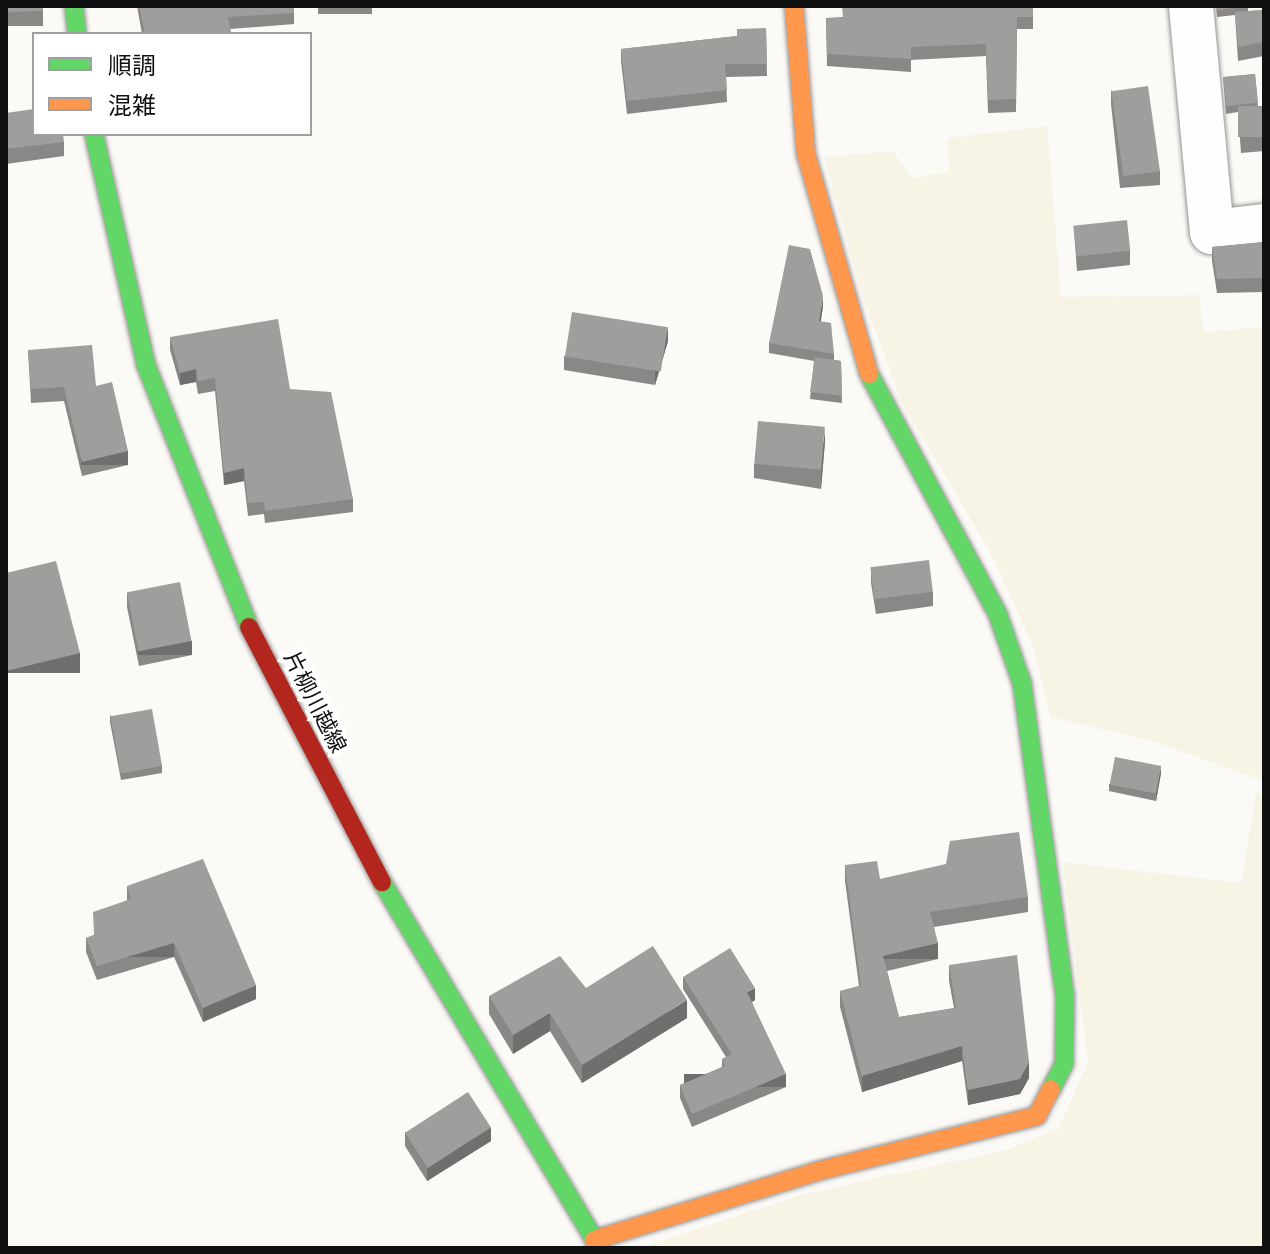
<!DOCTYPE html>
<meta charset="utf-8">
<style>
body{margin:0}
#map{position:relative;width:1270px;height:1254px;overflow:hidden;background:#fcfaf7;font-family:"Source Serif 4","Noto Sans JP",serif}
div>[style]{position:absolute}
.farmland>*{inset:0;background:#f7f3e5}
.roads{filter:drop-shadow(0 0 2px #969594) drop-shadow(0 0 2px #969594)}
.street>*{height:44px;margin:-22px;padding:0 22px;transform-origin:22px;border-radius:22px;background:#fffefe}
.fast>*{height:18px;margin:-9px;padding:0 9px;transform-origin:9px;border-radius:9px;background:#63d668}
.slow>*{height:18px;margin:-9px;padding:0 9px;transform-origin:9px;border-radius:9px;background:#ff974d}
.jam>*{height:18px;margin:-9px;padding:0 9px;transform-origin:9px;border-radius:9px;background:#b3261e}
.wall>*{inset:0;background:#8a8886;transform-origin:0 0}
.shaded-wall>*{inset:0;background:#706f6d;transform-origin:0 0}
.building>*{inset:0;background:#a09e9c;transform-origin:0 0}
span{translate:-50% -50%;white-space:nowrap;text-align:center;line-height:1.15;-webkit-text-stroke:8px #fff;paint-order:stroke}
.street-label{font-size:22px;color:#101010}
.frame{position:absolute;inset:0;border:8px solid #101010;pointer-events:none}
.legend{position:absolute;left:32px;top:32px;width:280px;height:104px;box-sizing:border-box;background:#fff;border:2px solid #9f9f9f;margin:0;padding:10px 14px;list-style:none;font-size:24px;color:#101010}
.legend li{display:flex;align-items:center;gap:16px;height:40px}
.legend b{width:40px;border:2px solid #9f9f9f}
</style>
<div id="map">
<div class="farmland">
<div style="clip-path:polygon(1047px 126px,1061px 297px,1199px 295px,1204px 332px,1264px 327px,1264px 781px,1155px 742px,1051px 717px,1033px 646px,990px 552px,901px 401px,860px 288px,824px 157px,893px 151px,911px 178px,950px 172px,947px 138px)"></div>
<div style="clip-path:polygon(1256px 792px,1264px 796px,1264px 1248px,639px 1248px,804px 1194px,1007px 1150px,1058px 1128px,1088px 1062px,1063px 862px,1241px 883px)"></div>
</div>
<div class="roads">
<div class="street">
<div style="left:1191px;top:6px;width:227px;rotate:84.7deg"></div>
<div style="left:1212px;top:232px;width:52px;rotate:-6.6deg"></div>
</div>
<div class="fast">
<div style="left:74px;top:6px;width:28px;rotate:84deg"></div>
<div style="left:94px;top:134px;width:237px;rotate:77.3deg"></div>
<div style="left:146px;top:365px;width:282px;rotate:68.5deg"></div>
<div style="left:869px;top:374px;width:273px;rotate:61.8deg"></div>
<div style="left:998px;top:615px;width:72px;rotate:70.6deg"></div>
<div style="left:1022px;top:683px;width:316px;rotate:82.2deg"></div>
<div style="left:1065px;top:996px;width:68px;rotate:90.8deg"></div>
<div style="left:1064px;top:1064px;width:28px;rotate:117deg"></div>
<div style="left:382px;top:882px;width:425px;rotate:59.3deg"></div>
</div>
<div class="slow">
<div style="left:794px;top:6px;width:148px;rotate:85.4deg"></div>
<div style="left:806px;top:154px;width:229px;rotate:74deg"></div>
<div style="left:594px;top:1240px;width:234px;rotate:-17.1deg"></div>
<div style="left:818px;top:1171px;width:226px;rotate:-14.1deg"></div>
<div style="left:1037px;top:1116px;width:30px;rotate:-63deg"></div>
</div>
<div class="jam">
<div style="left:249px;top:627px;width:288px;rotate:62.5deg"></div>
</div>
</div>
<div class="wall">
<div style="left:6px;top:6px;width:37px;height:20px"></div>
<div style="clip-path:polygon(137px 6px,294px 6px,294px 24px,230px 29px,231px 34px,142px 34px)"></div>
<div style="left:318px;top:6px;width:54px;height:8px"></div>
<div style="clip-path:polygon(1033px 6px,1033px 29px,1017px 29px,1016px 112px,988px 113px,986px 56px,911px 60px,911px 72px,827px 66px,826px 18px)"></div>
<div style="clip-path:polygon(1216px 6px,1248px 6px,1248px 11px,1264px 10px,1264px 56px,1238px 61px,1235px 15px,1217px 17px)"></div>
<div style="clip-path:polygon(766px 28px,767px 76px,726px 77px,727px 102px,627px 114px,621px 61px,621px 49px,737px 36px)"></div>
<div style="clip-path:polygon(1255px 74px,1258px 107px,1264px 106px,1264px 151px,1241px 153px,1238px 112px,1226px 114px,1223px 77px)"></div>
<div style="clip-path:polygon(1111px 90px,1160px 171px,1160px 185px,1120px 188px,1111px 104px)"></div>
<div style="clip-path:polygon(6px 113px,64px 142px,64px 156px,6px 164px)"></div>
<div style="clip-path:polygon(1074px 230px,1130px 251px,1130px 265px,1077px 271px)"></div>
<div style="clip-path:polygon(1264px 242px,1264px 292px,1217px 293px,1212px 261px,1212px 247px)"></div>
<div style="clip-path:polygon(823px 306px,821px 321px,834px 354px,834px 360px,841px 361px,842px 403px,810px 399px,814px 361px,769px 353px,769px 343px)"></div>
<div style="clip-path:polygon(170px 337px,290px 389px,353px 499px,353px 512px,265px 523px,264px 514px,248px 516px,244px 481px,224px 485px,215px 391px,198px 394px,196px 382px,180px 385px,170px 350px)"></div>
<div style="clip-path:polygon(668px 341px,655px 385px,564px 370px,564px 356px)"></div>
<div style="clip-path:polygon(28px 350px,96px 386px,128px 465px,82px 476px,64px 401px,31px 403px)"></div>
<div style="clip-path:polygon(825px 441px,821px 489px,754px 478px,754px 464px)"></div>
<div style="clip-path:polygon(871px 569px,933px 592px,933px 606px,876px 614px,871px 583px)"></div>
<div style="clip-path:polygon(127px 593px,192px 655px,139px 666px,127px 607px)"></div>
<div style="clip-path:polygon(110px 715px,162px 766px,162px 773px,121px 780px,110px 722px)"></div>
<div style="clip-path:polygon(1161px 773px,1156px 801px,1109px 791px,1109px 784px)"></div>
<div style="clip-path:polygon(845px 865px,880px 879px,1028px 897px,1028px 912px,934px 927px,938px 959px,887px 971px,899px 1017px,954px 1008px,949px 981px,949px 965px,1029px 1078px,1020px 1094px,968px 1105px,962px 1061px,862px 1092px,840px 1007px,840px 991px,859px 986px,845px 881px)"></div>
<div style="clip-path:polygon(127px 886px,256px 999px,203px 1022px,174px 957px,97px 980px,86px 952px,86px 938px,94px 935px,127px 900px)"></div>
<div style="clip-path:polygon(683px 977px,755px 1000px,752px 1002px,786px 1087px,692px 1127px,680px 1098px,680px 1085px,722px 1067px,722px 1059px,726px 1057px,683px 989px)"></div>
<div style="clip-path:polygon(586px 988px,687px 1018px,582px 1083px,550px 1031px,513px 1054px,489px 1014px,489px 996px)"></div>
<div style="clip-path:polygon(405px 1132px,491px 1141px,427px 1181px,405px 1146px)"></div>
</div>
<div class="shaded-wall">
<div style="clip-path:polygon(823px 296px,823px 306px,819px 332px,819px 321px)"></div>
<div style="clip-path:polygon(668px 327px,668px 341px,655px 385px,655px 371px)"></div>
<div style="clip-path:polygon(196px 369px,196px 382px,180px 385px,180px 373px)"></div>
<div style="clip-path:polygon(825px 427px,825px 441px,821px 489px,821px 475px)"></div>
<div style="left:128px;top:451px;width:14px;height:47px;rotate:90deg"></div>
<div style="clip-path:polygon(244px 468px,244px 481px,224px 485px,224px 473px)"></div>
<div style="left:192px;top:641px;width:14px;height:54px;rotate:90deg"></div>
<div style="left:80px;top:653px;width:20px;height:76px;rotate:90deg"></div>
<div style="clip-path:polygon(1161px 766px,1161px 773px,1156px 801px,1156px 793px)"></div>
<div style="left:174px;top:943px;width:14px;height:80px;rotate:90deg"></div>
<div style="left:938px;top:943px;width:16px;height:57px;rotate:90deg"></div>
<div style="clip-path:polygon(256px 985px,256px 999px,203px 1022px,203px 1008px)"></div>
<div style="clip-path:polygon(755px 988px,755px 1000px,747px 1005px,747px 992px)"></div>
<div style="clip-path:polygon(687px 1000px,687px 1018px,582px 1083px,582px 1065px)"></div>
<div style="clip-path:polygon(550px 1013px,550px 1031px,513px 1054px,513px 1035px)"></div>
<div style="clip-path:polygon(962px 1046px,962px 1061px,862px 1092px,862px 1076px)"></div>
<div style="clip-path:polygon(1029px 1062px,1029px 1078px,1020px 1094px,968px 1105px,968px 1090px)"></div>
<div style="left:786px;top:1074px;width:13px;height:102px;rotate:90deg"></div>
<div style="clip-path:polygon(491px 1127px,491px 1141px,427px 1181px,427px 1167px)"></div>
</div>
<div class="building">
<div style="clip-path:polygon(6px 6px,43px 6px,43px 11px,6px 12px)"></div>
<div style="clip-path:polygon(139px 6px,294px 6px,294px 13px,228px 17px,231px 32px,224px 34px,145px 34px)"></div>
<div style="clip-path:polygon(842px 6px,1033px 6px,1033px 17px,1017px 17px,1016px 99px,988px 100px,986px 44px,911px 47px,911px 59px,827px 54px,826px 18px,843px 18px)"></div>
<div style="clip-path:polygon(1217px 6px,1248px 6px,1217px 10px)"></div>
<div style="clip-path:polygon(1264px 10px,1264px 42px,1238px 47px,1235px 12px)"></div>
<div style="clip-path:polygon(766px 28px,767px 64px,725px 64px,727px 90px,627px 101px,621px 49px,737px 36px,737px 29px)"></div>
<div style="left:1255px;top:74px;width:29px;height:32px;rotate:84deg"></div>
<div style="left:1148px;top:86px;width:86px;height:37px;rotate:82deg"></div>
<div style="left:1264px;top:106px;width:31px;height:26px;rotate:90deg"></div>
<div style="clip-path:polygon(34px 109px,34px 134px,63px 134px,64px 142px,6px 149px,6px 113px)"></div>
<div style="left:1127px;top:220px;width:31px;height:54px;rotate:84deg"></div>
<div style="clip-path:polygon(1264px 242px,1264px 278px,1217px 279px,1212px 247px)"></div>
<div style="clip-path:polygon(789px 245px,810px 249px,823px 296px,819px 321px,831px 323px,834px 354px,769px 343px)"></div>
<div style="left:572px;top:312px;width:97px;height:45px;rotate:9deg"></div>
<div style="clip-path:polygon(278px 319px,290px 389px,331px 392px,353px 499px,265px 511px,264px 502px,248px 503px,244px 468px,224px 473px,215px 378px,198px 381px,196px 369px,180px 373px,170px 337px)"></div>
<div style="clip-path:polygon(92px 345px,96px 386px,112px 382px,128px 451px,82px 462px,64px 387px,31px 389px,28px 350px)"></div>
<div style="clip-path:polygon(815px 357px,841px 361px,842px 396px,810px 392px)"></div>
<div style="left:758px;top:421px;width:67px;height:43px;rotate:5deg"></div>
<div style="left:929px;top:560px;width:32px;height:59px;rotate:83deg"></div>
<div style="clip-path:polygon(56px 561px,80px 653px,6px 671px,6px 573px)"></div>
<div style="left:180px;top:582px;width:60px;height:54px;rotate:79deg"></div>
<div style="left:152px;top:709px;width:58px;height:42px;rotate:80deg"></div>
<div style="left:1115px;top:757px;width:47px;height:28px;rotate:11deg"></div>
<div style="clip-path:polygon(1019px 832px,1028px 897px,930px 912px,938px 943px,883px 956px,899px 1017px,956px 1008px,949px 965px,1017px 955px,1029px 1062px,1020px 1079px,968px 1090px,962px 1046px,862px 1076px,840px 991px,861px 986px,845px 865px,877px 861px,880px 879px,946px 864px,950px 841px)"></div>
<div style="clip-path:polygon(203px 859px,256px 985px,203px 1008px,174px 943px,97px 966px,86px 938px,94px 935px,93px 912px,131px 899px,127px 886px)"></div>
<div style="clip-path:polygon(653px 946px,687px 1000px,582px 1065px,550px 1013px,513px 1035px,489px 996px,560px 956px,586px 988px)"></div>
<div style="clip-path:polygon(730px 948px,755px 988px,747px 992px,786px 1074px,692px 1114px,680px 1085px,725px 1066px,722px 1059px,732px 1054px,683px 977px)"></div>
<div style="left:468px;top:1092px;width:42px;height:75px;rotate:57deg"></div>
</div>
<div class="street-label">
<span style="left:315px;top:702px;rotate:63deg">片柳川越線</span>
</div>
<div class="frame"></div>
<ul class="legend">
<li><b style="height:10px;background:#63d668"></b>順調</li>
<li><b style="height:10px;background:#ff974d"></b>混雑</li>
</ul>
</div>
